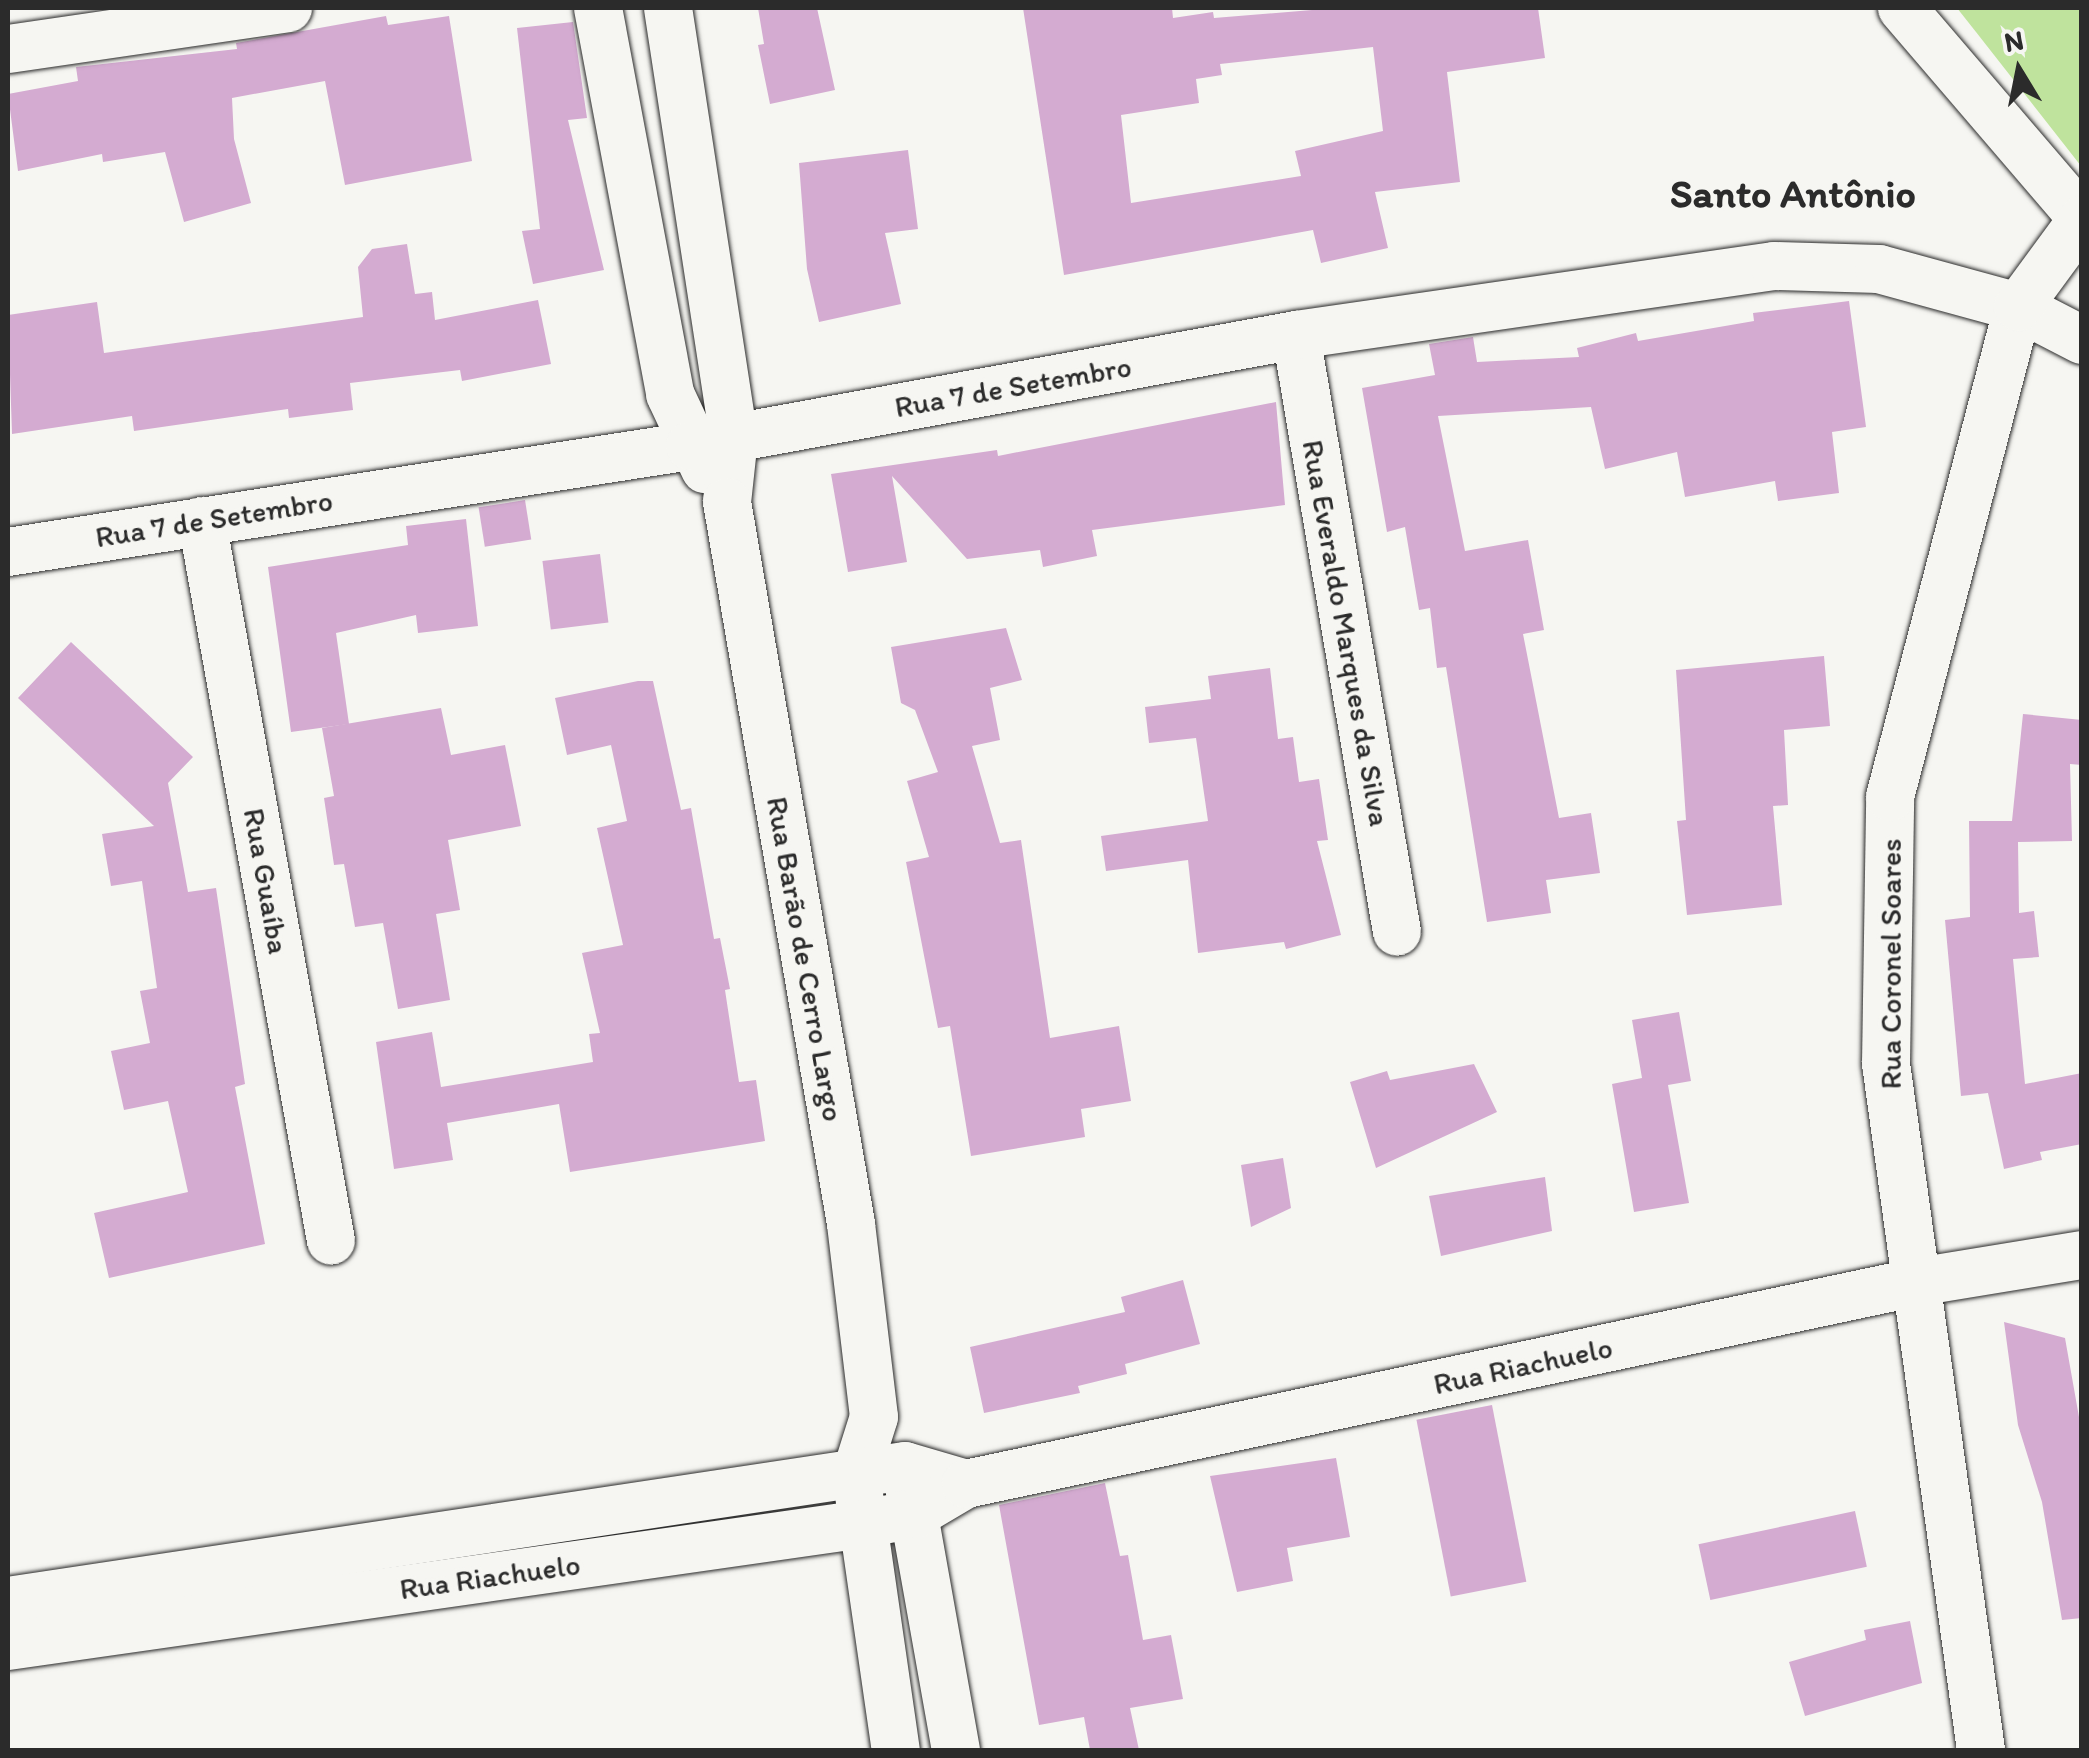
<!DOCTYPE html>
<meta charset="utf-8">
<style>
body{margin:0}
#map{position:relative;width:2089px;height:1758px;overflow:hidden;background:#f6f6f2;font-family:Itim,sans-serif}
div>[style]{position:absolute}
.green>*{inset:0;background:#bfe39d}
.building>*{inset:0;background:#d4abd1;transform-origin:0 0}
.roads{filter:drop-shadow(0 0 2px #2b2b2b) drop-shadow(0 0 2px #2b2b2b)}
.minor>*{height:48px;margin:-24px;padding:0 24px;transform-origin:24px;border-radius:24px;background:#f6f6f2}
span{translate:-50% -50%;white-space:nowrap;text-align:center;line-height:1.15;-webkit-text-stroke:8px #f6f6f2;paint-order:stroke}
.street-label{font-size:30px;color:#2b2b2b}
.district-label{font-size:40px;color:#2b2b2b;font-weight:700}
.frame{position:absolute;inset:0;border:10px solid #2b2b2b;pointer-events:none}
.north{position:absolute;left:1969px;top:20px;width:100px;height:100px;-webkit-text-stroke:8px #f6f6f2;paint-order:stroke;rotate:350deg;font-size:28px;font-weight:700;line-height:40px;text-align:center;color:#2b2b2b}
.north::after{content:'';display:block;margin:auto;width:35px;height:45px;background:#2b2b2b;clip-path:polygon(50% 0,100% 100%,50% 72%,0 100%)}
</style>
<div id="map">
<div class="green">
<div style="clip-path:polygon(1957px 8px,2081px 8px,2081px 166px,1976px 32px)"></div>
</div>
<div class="building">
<div style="clip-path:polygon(758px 8px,817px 8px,835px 90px,770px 104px,758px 45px,764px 44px)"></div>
<div style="clip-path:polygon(evenodd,1023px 8px,1172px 8px,1173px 18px,1213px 12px,1214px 18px,1336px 8px,1538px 8px,1545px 58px,1447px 72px,1460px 182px,1375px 192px,1388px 248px,1321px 263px,1313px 230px,1064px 275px,1023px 8px,1373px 47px,1383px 131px,1295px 151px,1301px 176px,1131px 203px,1121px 115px,1199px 103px,1196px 79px,1222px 75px,1220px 64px,1373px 47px)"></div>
<div style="clip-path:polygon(386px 16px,388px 25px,449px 16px,472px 161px,345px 185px,325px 81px,232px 98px,234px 139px,251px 203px,184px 222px,165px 152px,103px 162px,102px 154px,18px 171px,8px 94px,78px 81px,76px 67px,237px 49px,236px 43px)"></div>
<div style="clip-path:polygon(573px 22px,587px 118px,568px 120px,604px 270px,533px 284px,522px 231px,540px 229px,517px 28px)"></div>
<div style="clip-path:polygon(908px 150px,918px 229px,885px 233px,901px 304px,819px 322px,807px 269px,799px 163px)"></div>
<div style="clip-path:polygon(407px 244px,415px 294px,432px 292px,435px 320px,538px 300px,551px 364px,462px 381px,460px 370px,350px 383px,353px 410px,289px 418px,288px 409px,134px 431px,132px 416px,12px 434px,8px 315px,97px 302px,104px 353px,363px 317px,358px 267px,372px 249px)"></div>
<div style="clip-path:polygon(1849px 301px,1866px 427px,1832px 432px,1839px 493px,1778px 501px,1775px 481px,1685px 497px,1677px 452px,1605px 469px,1591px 407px,1438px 416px,1465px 551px,1528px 540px,1544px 630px,1523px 634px,1559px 818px,1591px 813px,1600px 873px,1546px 880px,1551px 913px,1487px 922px,1446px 667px,1437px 668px,1430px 608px,1419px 610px,1405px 527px,1387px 532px,1362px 388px,1435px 375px,1429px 344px,1473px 337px,1477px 362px,1579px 357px,1577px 348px,1636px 333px,1638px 341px,1754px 321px,1753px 313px)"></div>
<div style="clip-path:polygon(1276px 402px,1285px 505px,1092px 530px,1097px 556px,1043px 567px,1040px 550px,967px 559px,892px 476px,907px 562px,848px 572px,831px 474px,997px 450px,998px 456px)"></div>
<div style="left:525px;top:500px;width:40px;height:47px;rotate:81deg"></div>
<div style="clip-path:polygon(466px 519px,478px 626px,418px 633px,416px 615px,336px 633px,349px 724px,291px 732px,268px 567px,408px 545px,406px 526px)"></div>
<div style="left:600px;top:554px;width:69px;height:58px;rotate:83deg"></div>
<div style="clip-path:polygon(1006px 628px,1022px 680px,990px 688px,1000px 740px,972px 746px,1000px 843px,1021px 840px,1050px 1038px,1119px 1026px,1131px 1101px,1081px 1109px,1085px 1137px,971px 1156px,950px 1026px,938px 1028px,906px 862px,929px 857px,907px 781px,938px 772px,915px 710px,901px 703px,891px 647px)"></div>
<div style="clip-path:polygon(71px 642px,193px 757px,168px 783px,188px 892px,216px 888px,245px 1084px,235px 1087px,265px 1244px,109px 1278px,94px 1213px,188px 1192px,168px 1101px,124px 1110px,111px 1051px,150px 1043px,140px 991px,157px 988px,142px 881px,111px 886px,102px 834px,154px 826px,18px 698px)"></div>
<div style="clip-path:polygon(1824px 656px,1830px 726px,1784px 730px,1788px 805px,1773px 806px,1782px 905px,1687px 915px,1677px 821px,1686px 820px,1676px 670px)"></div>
<div style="clip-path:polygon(1270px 668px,1278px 739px,1293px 737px,1299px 782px,1319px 779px,1328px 840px,1317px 841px,1341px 935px,1286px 949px,1284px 942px,1198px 953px,1188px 860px,1106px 871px,1101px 836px,1208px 821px,1196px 738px,1149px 743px,1145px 707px,1211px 699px,1208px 676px)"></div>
<div style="clip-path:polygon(638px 681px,653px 681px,681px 810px,691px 808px,714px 939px,720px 938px,730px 989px,725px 990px,739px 1082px,756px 1080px,765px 1141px,570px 1172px,559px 1104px,447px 1123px,453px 1160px,394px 1169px,376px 1042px,432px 1032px,441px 1087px,593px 1062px,589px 1034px,600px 1033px,582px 953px,623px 945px,597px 828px,627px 821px,611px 745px,567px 755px,555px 698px)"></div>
<div style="clip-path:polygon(441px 708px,451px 755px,505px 745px,521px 826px,448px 840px,460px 910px,436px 914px,450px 1000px,398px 1009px,383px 923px,355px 927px,344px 864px,334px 865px,324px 798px,334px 796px,322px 728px)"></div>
<div style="clip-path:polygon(2023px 714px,2082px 720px,2082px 765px,2070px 764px,2072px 841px,2018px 842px,2019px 913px,2034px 911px,2039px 957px,2013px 959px,2025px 1084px,2082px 1073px,2082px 1144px,2040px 1152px,2042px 1160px,2004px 1169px,1988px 1093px,1961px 1096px,1945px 920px,1970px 917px,1969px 821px,2012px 821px)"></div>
<div style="clip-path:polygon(1679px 1012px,1691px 1081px,1668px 1085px,1689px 1203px,1634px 1212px,1612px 1084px,1642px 1078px,1632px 1020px)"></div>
<div style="clip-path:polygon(1474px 1064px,1497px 1112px,1376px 1168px,1350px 1082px,1387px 1071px,1390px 1080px)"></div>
<div style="clip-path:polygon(1283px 1158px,1291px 1208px,1251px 1227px,1241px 1165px)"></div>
<div style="clip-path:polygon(1545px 1177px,1552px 1231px,1441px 1256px,1429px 1196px)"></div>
<div style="clip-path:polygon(1183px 1280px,1200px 1344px,1125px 1364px,1127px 1374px,1078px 1386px,1080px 1393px,984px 1413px,970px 1347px,1125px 1312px,1121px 1297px)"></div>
<div style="clip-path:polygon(2004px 1322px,2065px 1338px,2082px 1434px,2082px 1618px,2062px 1620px,2042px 1502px,2018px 1425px)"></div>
<div style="left:1492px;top:1405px;width:180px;height:77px;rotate:79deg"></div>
<div style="clip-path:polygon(1336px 1458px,1350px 1537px,1287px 1548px,1293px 1581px,1237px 1592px,1210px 1476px)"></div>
<div style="clip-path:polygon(1105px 1483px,1120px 1556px,1128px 1555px,1143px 1640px,1171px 1635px,1183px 1699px,1130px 1708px,1139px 1750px,1090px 1750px,1084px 1717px,1039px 1725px,999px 1505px)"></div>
<div style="left:1855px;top:1511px;width:57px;height:160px;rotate:78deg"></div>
<div style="clip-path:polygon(1910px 1621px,1922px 1683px,1805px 1716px,1789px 1662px,1866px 1640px,1864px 1630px)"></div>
</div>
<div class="roads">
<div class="minor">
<div style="left:598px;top:8px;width:393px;rotate:79.4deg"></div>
<div style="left:670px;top:394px;width:83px;rotate:65deg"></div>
<div style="left:668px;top:8px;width:435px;rotate:81.3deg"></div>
<div style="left:734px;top:438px;width:64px;rotate:96.2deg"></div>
<div style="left:727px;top:502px;width:733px;rotate:80.25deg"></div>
<div style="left:851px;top:1224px;width:194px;rotate:83.2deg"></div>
<div style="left:874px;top:1417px;width:60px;rotate:107.5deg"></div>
<div style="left:856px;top:1474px;width:279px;rotate:81.8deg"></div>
<div style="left:1902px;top:8px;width:277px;rotate:49.4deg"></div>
<div style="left:8px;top:49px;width:283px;rotate:-8.3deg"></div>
<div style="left:1296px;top:335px;width:605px;rotate:80.4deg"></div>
<div style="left:202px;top:521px;width:731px;rotate:79.84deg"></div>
<div style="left:8px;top:552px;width:690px;rotate:-8.83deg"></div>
<div style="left:690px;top:446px;width:616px;rotate:-10.38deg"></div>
<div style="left:1296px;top:335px;width:483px;rotate:-8.2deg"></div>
<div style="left:1774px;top:266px;width:105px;rotate:1.6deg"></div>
<div style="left:1879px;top:269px;width:144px;rotate:15.3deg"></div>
<div style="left:2018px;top:307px;width:72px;rotate:27.3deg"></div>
<div style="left:908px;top:1481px;width:273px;rotate:79.9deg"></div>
<div style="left:8px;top:1601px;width:907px;rotate:-8.56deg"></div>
<div style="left:905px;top:1466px;width:64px;rotate:16.4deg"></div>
<div style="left:8px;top:1646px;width:864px;rotate:-8.12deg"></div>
<div style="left:863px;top:1524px;width:53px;rotate:-10.9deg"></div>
<div style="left:915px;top:1514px;width:59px;rotate:-30.5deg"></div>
<div style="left:966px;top:1484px;width:972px;rotate:-11.99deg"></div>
<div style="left:1917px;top:1282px;width:167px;rotate:-9.3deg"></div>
<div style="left:1981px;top:1750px;width:693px;rotate:-97.88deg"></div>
<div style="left:1886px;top:1064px;width:267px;rotate:-89.1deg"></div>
<div style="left:1890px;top:797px;width:506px;rotate:-75.36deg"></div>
<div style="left:2018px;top:307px;width:108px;rotate:-53.7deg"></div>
</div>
</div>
<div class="street-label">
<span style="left:1013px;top:387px;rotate:-10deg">Rua 7 de Setembro</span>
<span style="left:214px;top:519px;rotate:-9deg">Rua 7 de Setembro</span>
<span style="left:1346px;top:633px;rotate:80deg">Rua Everaldo Marques da Silva</span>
<span style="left:266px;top:881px;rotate:80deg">Rua Guaíba</span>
<span style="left:805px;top:959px;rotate:80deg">Rua Barão de Cerro Largo</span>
<span style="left:1891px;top:964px;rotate:-90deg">Rua Coronel Soares</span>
<span style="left:1523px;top:1366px;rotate:-12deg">Rua Riachuelo</span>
<span style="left:490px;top:1577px;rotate:-8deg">Rua Riachuelo</span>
</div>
<div class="district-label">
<span style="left:1793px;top:193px">Santo Antônio</span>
</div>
<div class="frame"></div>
<div class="north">N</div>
</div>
